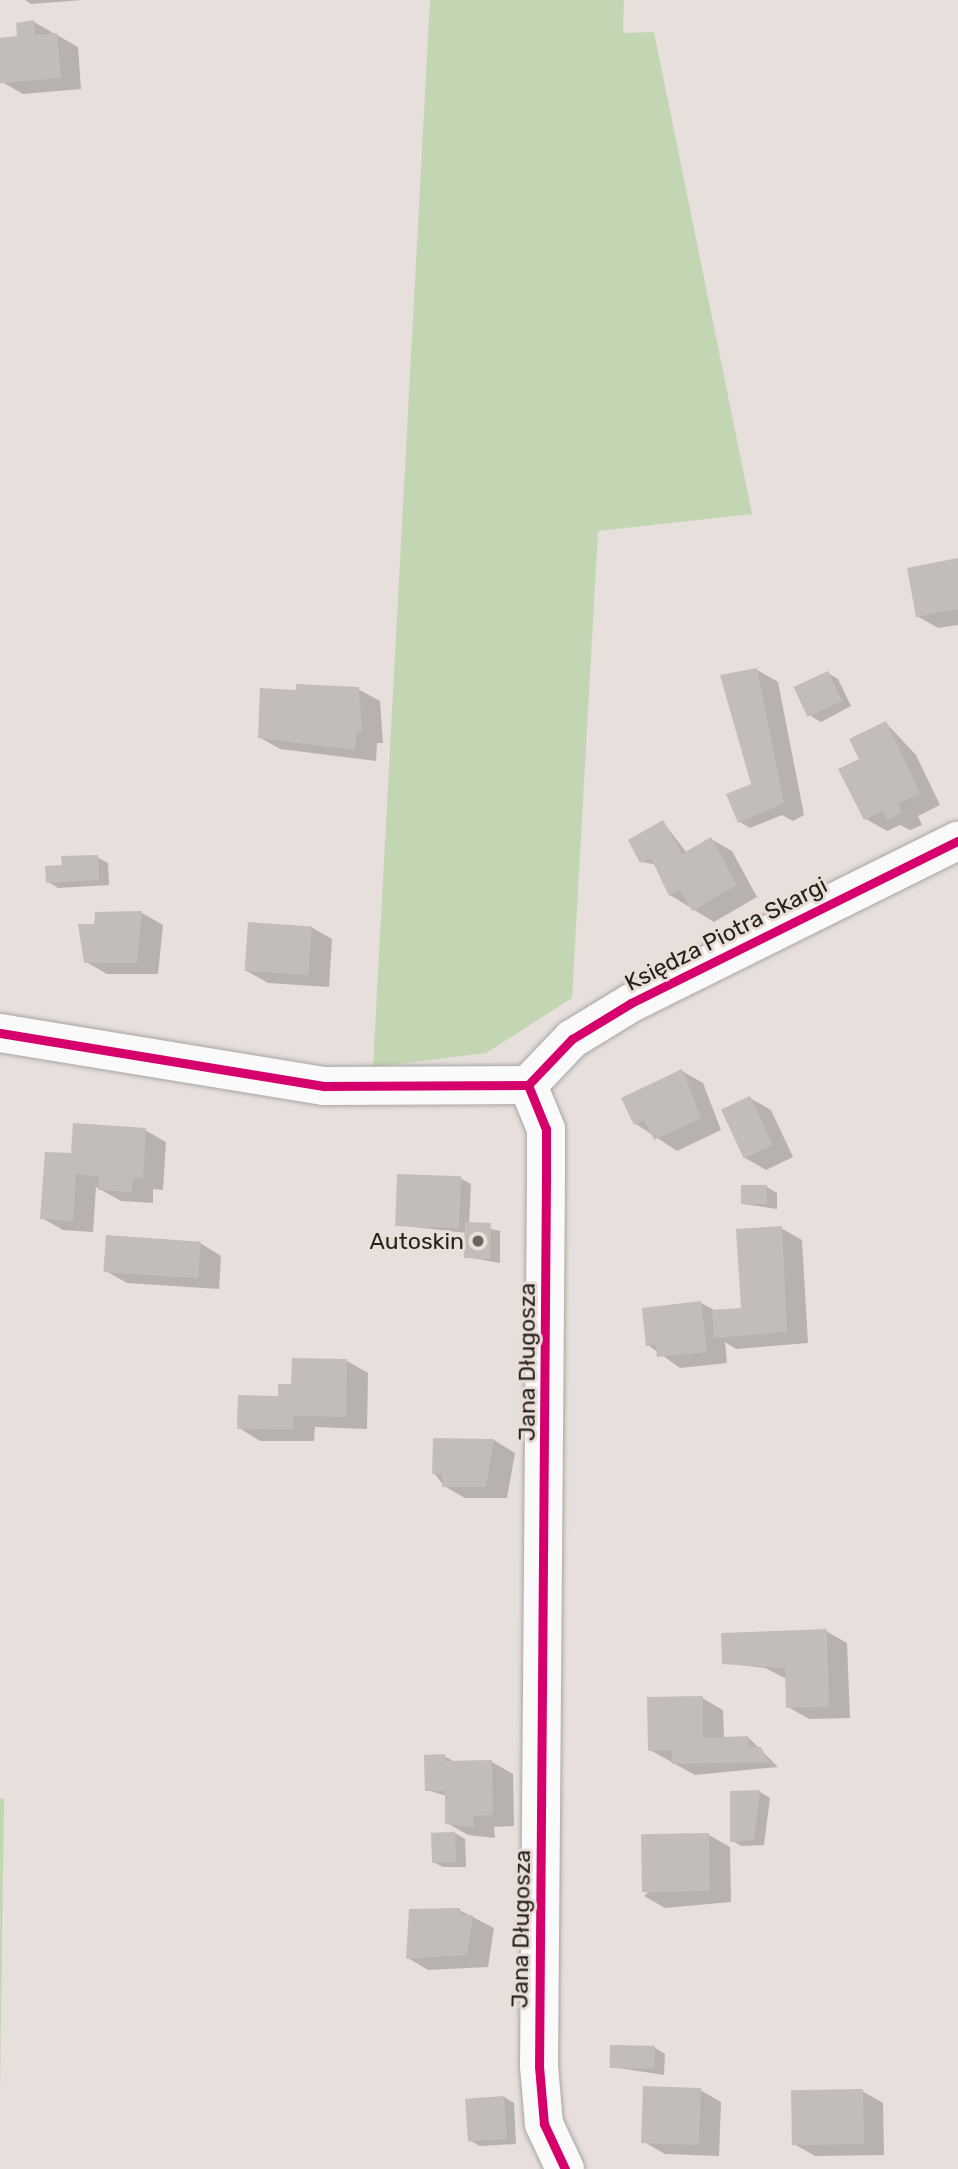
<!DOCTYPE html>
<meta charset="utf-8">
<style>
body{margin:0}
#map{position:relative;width:958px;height:2169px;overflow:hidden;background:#e6dfdb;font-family:Rubik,sans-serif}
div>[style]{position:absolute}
.green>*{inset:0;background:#c3d6b3}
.shadow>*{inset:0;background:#0003}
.building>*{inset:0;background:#c2bdbb;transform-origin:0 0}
.roads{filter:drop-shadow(0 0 2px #aaa5a2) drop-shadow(0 0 2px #aaa5a2)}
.minor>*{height:38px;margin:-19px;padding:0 19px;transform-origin:19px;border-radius:19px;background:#fbfafa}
.cycleway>*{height:9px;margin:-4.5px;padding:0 4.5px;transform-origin:4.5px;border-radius:4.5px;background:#d6006c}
.dots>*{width:19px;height:19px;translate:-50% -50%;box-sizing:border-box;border:4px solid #eaded7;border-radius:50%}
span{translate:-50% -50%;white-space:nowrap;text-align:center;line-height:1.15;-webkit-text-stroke:6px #eaded7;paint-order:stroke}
.street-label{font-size:23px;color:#25211e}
.poi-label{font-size:23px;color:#25211e}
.right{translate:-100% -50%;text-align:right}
</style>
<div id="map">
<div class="green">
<div style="clip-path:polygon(430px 0,624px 0,623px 33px,654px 32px,752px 514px,598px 531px,572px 998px,486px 1053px,373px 1067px)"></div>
<div style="clip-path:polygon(0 1798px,4px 1799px,0 2093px)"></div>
</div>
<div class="shadow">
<div style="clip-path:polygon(25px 0,83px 0,31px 4px)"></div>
<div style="clip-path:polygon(34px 22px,78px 47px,81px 89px,23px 94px,2px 82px,0 40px,19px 38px)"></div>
<div style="clip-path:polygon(958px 560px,958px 625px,938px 628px,917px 616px)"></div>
<div style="clip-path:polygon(757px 670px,778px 682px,804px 815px,793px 821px,782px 815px,750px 828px,740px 822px,753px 785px,722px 677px)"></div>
<div style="clip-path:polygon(828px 673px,838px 679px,851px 706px,821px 722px,811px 716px)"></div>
<div style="clip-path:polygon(358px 689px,380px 701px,383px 743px,377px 743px,376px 761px,280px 749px,259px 737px,297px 692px)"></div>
<div style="clip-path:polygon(886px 723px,916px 755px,940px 805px,918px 816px,922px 825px,910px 830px,900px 825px,887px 831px,866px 819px,861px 760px)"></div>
<div style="clip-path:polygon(663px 822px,687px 853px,711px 839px,732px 851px,757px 897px,714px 922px,670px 895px,658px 865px,642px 862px)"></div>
<div style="clip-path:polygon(97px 857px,108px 863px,109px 885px,58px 888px,48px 882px,64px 866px)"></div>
<div style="clip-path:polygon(142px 913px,163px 925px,158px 974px,107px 974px,86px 962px,96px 914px)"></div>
<div style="clip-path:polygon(311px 927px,332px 939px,329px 987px,268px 983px,247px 971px)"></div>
<div style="clip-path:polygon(682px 1071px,703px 1083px,721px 1130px,677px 1151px,636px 1124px)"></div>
<div style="clip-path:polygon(750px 1098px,771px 1110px,793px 1157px,766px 1170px,745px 1158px)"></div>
<div style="clip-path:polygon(145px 1130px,166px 1142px,163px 1190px,153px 1189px,153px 1203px,121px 1201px,96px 1187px,93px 1232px,63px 1230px,42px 1218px,72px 1155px)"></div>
<div style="clip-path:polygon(460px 1178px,471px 1184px,469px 1224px,500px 1231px,500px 1263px,467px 1257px,467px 1233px,397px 1225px)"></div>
<div style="clip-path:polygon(767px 1187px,777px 1193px,777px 1209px,743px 1204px)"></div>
<div style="clip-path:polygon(781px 1228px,802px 1240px,808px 1343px,736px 1349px,725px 1342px,727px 1363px,680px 1368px,648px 1345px,701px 1303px,716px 1311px,743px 1309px)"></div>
<div style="clip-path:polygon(200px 1243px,221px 1256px,219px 1289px,127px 1283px,106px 1271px)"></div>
<div style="clip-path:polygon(347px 1361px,368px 1373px,367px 1429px,315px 1427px,314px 1441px,260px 1441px,239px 1428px,293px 1386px)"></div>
<div style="clip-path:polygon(435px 1440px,494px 1440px,515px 1453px,507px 1498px,465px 1498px,444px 1486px,434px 1473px)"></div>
<div style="clip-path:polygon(826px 1631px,847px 1643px,850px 1718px,809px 1719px,788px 1707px,787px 1679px,765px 1668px,723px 1663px)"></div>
<div style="clip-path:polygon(702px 1698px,723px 1710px,724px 1738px,748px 1737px,778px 1767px,695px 1775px,650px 1750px)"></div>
<div style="clip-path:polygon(444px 1756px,455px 1762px,492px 1762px,513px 1774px,514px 1826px,494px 1827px,495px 1838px,468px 1835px,447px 1823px,447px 1796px,427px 1790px)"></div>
<div style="clip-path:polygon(760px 1792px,770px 1798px,764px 1845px,742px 1846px,732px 1841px,732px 1793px)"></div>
<div style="clip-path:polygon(455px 1833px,465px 1839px,466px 1867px,443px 1867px,433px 1862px,432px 1835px)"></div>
<div style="clip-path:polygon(709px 1835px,730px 1847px,731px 1902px,665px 1908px,644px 1896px)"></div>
<div style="clip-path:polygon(459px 1910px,494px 1928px,488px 1967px,428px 1970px,408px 1958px)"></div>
<div style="clip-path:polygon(655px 2048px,665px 2054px,664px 2075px,612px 2067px)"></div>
<div style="clip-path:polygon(700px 2090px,721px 2102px,719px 2156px,665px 2154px,644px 2142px)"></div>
<div style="clip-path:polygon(862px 2091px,883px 2103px,884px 2155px,815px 2156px,794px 2144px)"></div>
<div style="clip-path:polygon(504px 2097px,514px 2103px,516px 2144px,480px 2146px,469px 2140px)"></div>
</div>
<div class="building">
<div style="clip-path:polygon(34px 20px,35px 35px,57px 33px,61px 78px,0 83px,0 38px,17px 36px,16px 23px)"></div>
<div style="clip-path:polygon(958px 558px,958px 609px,916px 617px,907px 568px)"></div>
<div style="clip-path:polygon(757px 668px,784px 803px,738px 823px,726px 794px,751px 784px,720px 675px)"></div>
<div style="left:828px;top:671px;width:33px;height:38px;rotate:65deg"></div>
<div style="clip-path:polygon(296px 684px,359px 687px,362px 732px,357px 732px,355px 750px,258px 738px,260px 688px,296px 690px)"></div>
<div style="clip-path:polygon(886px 721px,920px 793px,898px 804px,902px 812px,887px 820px,883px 811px,864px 820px,838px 769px,859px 759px,849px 739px)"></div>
<div style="clip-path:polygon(663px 820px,682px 854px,711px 837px,737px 885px,692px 911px,680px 890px,669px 896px,651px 858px,640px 863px,628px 840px)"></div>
<div style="clip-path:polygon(98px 855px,99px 880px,46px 883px,45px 866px,62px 865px,61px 856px)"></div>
<div style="clip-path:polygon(142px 911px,137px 963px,84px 963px,78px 924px,95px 924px,95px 912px)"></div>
<div style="left:248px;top:922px;width:64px;height:49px;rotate:4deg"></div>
<div style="clip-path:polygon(682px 1069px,701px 1118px,654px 1140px,644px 1120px,634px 1125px,621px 1098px)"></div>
<div style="left:750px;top:1096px;width:54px;height:32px;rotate:65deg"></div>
<div style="clip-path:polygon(73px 1123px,146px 1128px,143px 1179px,133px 1178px,132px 1192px,98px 1190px,99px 1177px,76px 1174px,73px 1221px,40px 1219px,45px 1152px,71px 1153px)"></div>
<div style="left:397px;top:1174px;width:64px;height:52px;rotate:2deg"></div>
<div style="left:767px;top:1185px;width:19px;height:26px;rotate:90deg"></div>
<div style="left:465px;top:1222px;width:26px;height:36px;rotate:2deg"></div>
<div style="clip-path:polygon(782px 1226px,787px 1332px,714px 1338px,712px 1310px,741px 1308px,736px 1229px)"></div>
<div style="left:106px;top:1235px;width:95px;height:37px;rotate:4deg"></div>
<div style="clip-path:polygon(701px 1301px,707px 1352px,657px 1357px,656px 1345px,646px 1346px,642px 1308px)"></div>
<div style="clip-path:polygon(292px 1358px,347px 1359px,346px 1417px,294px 1416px,293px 1430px,237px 1429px,238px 1395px,278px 1396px,278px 1384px,291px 1384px)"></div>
<div style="clip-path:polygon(433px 1438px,494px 1439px,486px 1487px,442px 1487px,442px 1474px,432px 1474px)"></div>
<div style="clip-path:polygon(827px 1629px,829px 1707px,786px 1708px,785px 1668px,722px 1664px,721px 1633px)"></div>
<div style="clip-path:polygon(703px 1696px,703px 1738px,748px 1736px,749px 1747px,761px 1747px,769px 1762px,672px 1764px,672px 1750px,648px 1751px,647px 1697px)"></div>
<div style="clip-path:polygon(445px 1754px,445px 1761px,492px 1760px,493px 1815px,473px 1816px,474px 1827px,445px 1824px,445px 1791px,425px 1791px,424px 1755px)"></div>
<div style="clip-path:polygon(760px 1790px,754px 1840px,730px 1842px,730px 1791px)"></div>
<div style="left:455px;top:1832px;width:30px;height:24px;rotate:88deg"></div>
<div style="left:709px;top:1833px;width:58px;height:68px;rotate:89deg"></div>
<div style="clip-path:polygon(460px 1908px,460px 1915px,473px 1915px,467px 1955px,406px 1959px,409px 1909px)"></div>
<div style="left:610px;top:2045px;width:45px;height:23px;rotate:1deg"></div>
<div style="left:643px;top:2086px;width:58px;height:57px;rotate:2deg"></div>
<div style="left:863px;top:2089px;width:55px;height:72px;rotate:89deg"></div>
<div style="left:504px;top:2096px;width:43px;height:39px;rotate:86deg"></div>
</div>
<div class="roads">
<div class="minor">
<div style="left:0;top:1033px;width:328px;rotate:9.3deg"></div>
<div style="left:324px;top:1086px;width:204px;rotate:-0.3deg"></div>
<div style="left:528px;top:1085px;width:48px;rotate:67.8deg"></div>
<div style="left:546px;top:1129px;width:49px;rotate:90deg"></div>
<div style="left:546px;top:1178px;width:888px;rotate:90.45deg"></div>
<div style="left:539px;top:2066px;width:58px;rotate:85.1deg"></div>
<div style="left:544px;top:2124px;width:50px;rotate:65deg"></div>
<div style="left:528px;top:1085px;width:64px;rotate:-46.3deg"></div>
<div style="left:572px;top:1039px;width:69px;rotate:-31.4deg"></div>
<div style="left:631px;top:1003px;width:365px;rotate:-26.4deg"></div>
</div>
</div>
<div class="cycleway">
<div style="left:0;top:1033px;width:328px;rotate:9.3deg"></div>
<div style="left:324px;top:1086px;width:204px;rotate:-0.3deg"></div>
<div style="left:528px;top:1085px;width:48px;rotate:67.8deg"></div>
<div style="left:546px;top:1129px;width:49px;rotate:90deg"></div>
<div style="left:546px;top:1178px;width:888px;rotate:90.45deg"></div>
<div style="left:539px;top:2066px;width:58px;rotate:85.1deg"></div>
<div style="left:544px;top:2124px;width:50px;rotate:65deg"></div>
<div style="left:528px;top:1085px;width:64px;rotate:-46.3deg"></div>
<div style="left:572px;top:1039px;width:69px;rotate:-31.4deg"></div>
<div style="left:631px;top:1003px;width:365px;rotate:-26.4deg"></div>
</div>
<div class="dots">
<div style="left:478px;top:1241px;background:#696460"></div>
</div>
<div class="street-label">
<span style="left:726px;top:934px;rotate:-27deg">Księdza Piotra Skargi</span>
<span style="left:527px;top:1362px;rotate:-90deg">Jana Długosza</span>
<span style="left:521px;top:1929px;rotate:-89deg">Jana Długosza</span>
</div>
<div class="poi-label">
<span class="right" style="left:464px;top:1241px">Autoskin</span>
</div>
</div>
